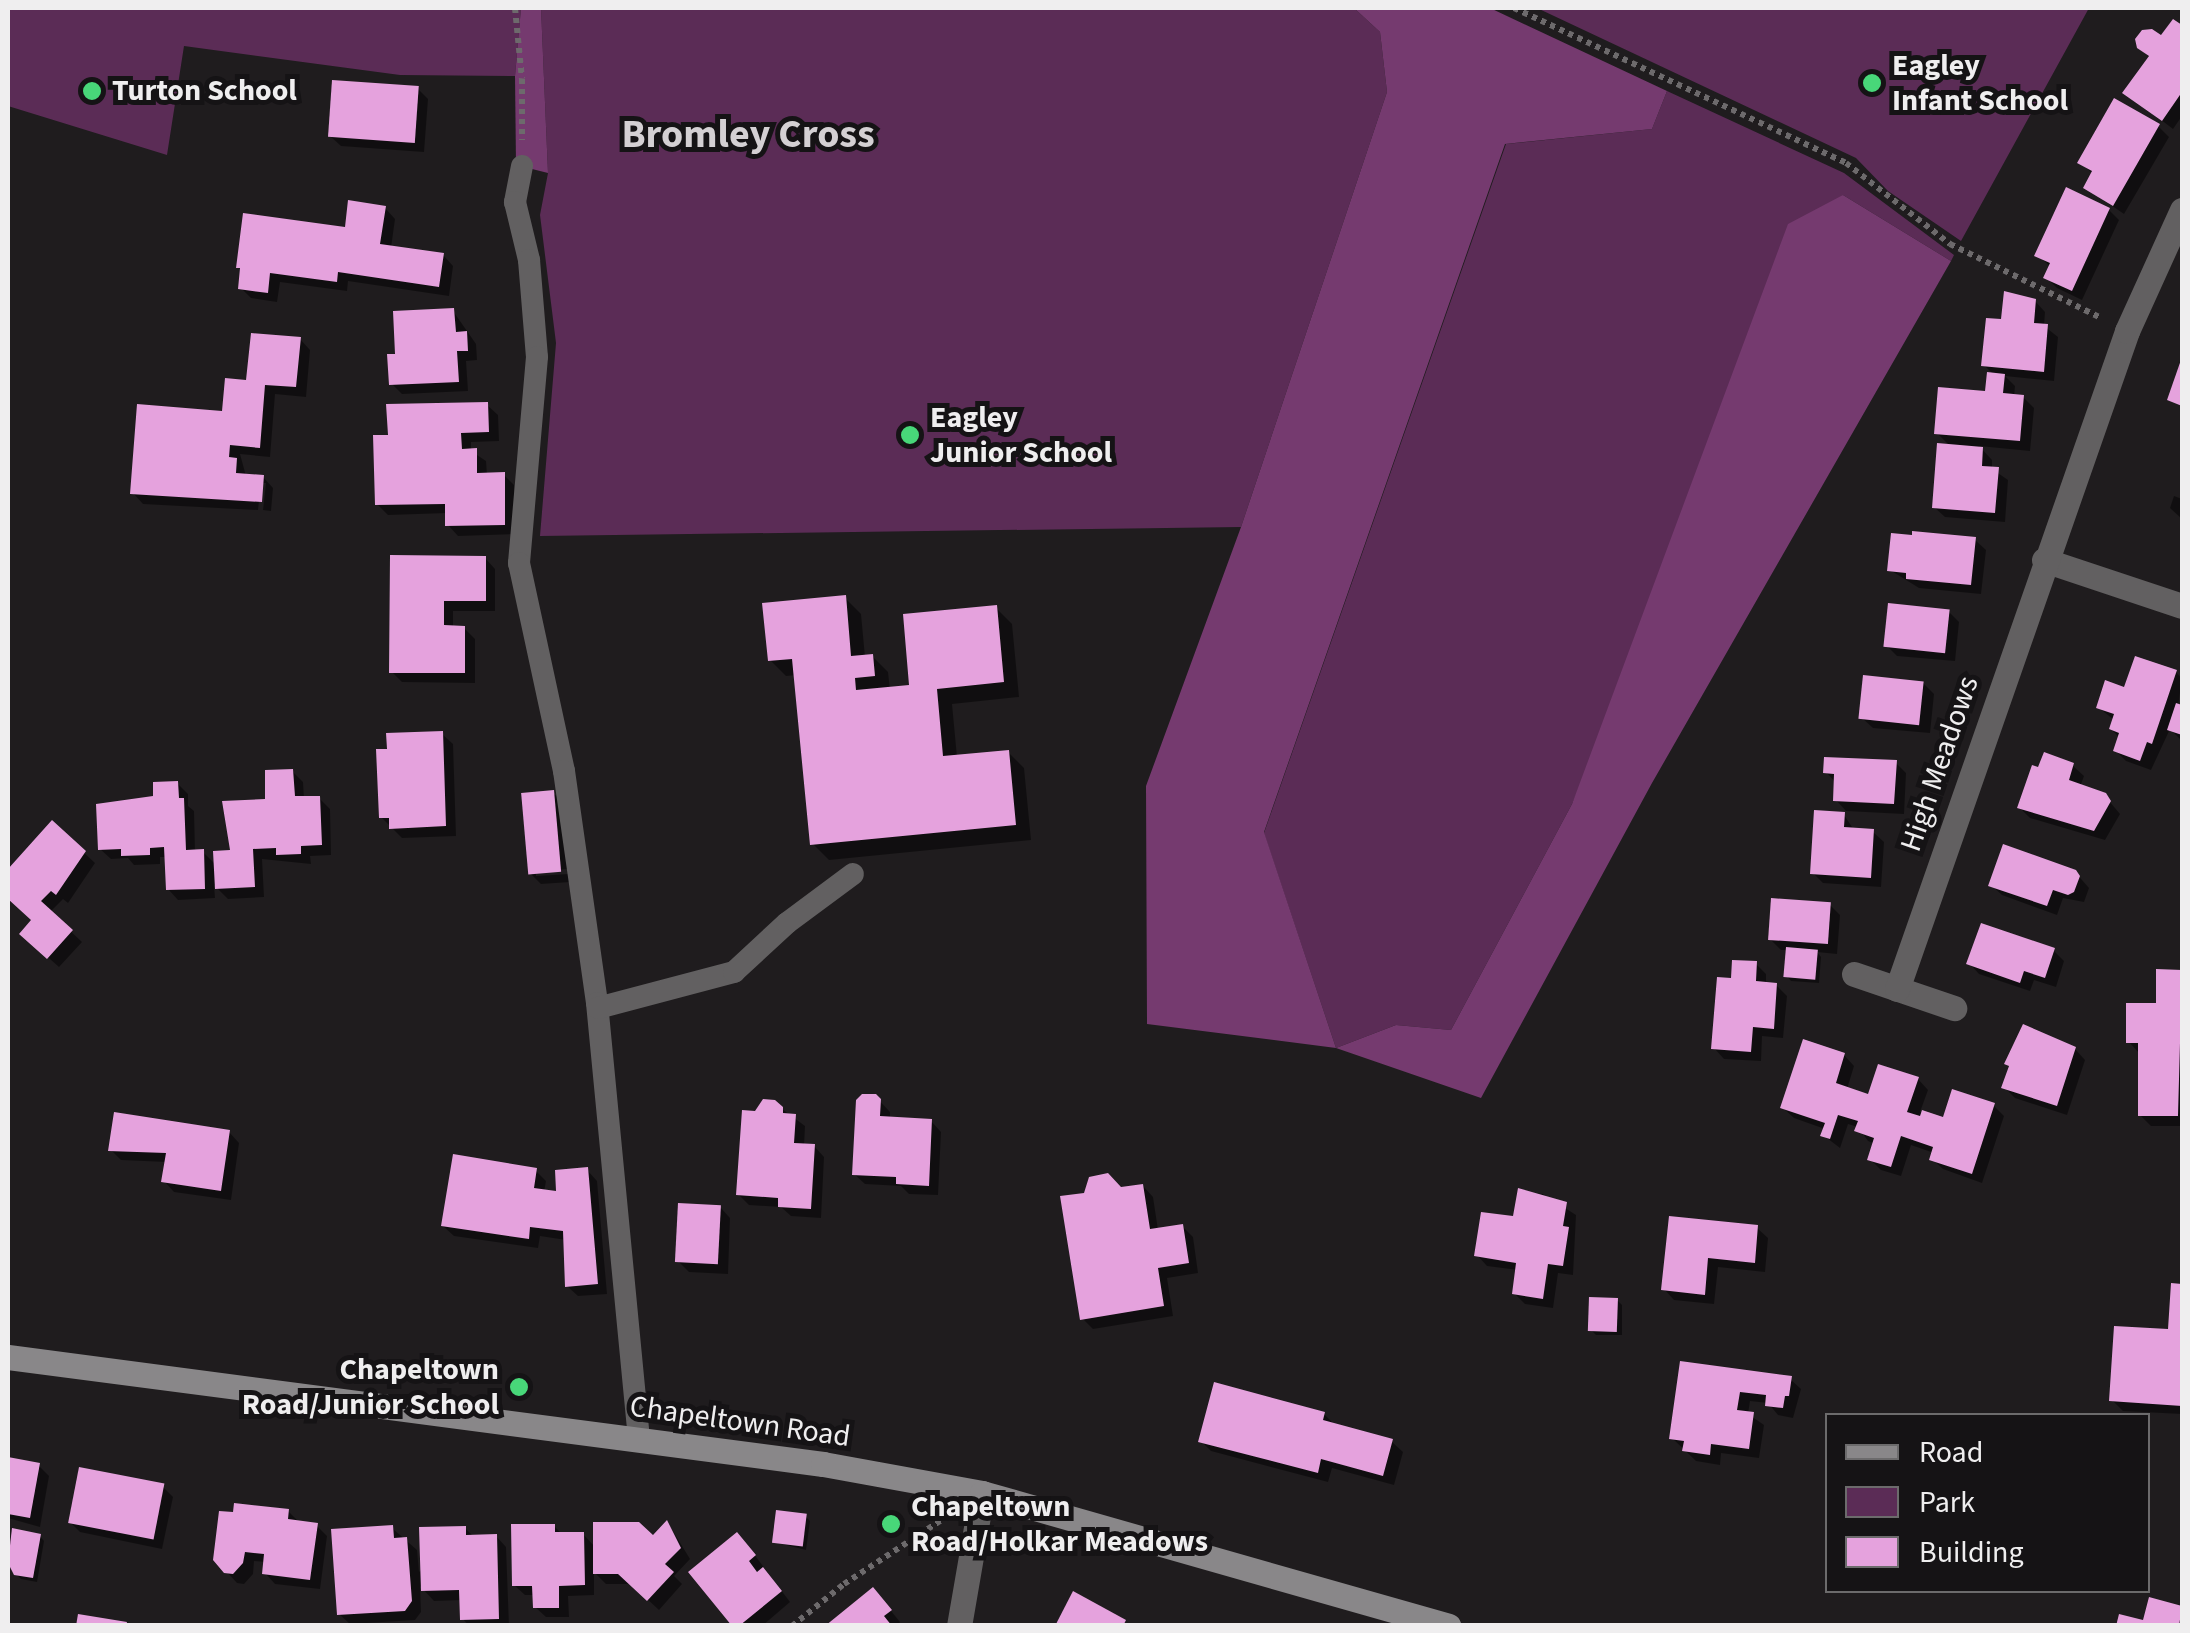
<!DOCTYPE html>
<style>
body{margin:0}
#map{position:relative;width:2190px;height:1633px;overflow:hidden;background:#1f1c1e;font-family:"Source Sans 3",sans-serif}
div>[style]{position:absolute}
.green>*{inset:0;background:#5b2c56}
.forest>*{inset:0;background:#753a6f}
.shadow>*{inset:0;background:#0007}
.building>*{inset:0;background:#e5a2dd;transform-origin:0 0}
.path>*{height:6px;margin-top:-3px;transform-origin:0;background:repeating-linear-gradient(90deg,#6d6a6c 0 5px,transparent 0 10px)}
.service>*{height:22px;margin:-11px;padding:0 11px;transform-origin:11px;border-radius:11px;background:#626061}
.minor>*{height:25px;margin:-12.5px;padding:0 12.5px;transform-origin:12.5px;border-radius:12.5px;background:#626061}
.secondary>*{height:25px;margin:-12.5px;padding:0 12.5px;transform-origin:12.5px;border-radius:12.5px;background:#898789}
.dots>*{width:28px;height:28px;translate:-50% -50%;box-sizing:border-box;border:5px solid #151315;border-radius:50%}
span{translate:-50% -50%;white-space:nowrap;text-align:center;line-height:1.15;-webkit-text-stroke:10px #151315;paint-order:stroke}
.poi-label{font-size:30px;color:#efeeef;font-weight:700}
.left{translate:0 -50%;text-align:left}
.right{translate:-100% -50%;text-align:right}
.street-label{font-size:30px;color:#efeeef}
.district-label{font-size:40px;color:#d4d0d3;font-weight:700}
.frame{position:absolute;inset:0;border:10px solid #efeeef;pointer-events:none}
.legend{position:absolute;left:1825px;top:1413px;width:325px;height:180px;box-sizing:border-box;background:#151315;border:2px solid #6c6b6c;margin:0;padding:12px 18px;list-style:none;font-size:30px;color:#efeeef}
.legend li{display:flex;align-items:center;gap:20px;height:50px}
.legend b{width:50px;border:2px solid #6c6b6c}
</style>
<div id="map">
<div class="green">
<div style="clip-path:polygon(8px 8px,521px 8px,515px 76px,400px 75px,184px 46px,167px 155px,8px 106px)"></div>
<div style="clip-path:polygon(541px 8px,1354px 8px,1380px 32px,1387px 92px,1241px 527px,540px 536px,556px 343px,540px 215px,548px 173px)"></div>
<div style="clip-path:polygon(1537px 8px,2089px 8px,1961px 241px,1888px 191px,1856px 158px)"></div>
<div style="clip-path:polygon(1667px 91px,1844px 173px,1954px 255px,1951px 261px,1843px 195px,1572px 804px,1451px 1030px,1396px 1025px,1336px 1048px,1264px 833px,1506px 144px,1652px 129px)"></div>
</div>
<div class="forest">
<div style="clip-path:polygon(521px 8px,541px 8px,548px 173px,516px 165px,515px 76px)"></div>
<div style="clip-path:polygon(1354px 8px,1490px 8px,1667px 91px,1652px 129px,1505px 144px,1264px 832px,1336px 1048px,1396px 1025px,1451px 1030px,1572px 804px,1788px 224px,1843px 195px,1951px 261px,1652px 783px,1481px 1098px,1336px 1048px,1147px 1024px,1146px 786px,1241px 527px,1387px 92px,1380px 32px)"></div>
</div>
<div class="shadow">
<div style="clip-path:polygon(2174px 22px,2182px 28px,2182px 116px,2173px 129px,2126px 93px,2150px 58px,2139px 47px,2162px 39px)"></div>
<div style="clip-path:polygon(418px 89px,428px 99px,424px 152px,341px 146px,330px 136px)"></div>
<div style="clip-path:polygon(2158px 126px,2169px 137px,2124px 214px,2086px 188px,2093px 174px,2080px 162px)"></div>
<div style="clip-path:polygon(385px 208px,395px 219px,391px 248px,443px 255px,453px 266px,449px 296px,348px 281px,347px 291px,280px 282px,277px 302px,251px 298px,241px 288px,242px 271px,238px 267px,347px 230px)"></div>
<div style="clip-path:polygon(2108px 209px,2119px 220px,2082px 300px,2057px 288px,2046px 277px,2051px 267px,2037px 255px)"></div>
<div style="clip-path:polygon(2035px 301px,2045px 312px,2044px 326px,2058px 337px,2054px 381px,2005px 376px,2015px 386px,2014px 397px,2023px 397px,2034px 408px,2030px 451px,1979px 446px,1992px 460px,1992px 469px,2008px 480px,2005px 522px,1945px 517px,1934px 507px,1951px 447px,1937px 433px,1988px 394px,1993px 374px,1984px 365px,2003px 322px)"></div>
<div style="clip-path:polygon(453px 311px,476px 344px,477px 360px,466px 361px,468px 391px,402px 394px,392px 384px,398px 356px)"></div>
<div style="clip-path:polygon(300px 339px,310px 350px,306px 397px,275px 394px,270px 457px,240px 454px,246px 476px,263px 477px,273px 488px,271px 511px,263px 510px,266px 483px,261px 483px,258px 510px,143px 504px,133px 493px,225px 413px,249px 383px)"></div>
<div style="clip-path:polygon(487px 405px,498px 415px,499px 441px,471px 442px,471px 451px,486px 461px,487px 475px,504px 475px,514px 485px,515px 534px,458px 536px,448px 525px,448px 513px,388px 515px,377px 504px,390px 437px)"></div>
<div style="clip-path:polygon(2174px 496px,2182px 499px,2182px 519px,2170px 508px)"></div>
<div style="clip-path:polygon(1975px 540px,1986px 550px,1981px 594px,1919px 588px,1890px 570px)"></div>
<div style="clip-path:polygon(392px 558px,485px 558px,495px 569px,495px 611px,453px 611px,453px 628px,464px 628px,475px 639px,475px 683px,402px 682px,392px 672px)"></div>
<div style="clip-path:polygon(845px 598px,861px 614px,865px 657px,872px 656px,888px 672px,890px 690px,912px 687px,996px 608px,1012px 624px,1019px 697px,952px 704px,957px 757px,1008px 752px,1024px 768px,1031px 840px,829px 860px,813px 844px,797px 675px,786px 676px,770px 660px)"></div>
<div style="clip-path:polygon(1948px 611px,1959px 622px,1955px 661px,1897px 656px,1887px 646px)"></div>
<div style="clip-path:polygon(2176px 672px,2182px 679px,2178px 706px,2182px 708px,2182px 741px,2170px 729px,2151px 770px,2126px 761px,2116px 751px,2120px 738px,2111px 729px,2114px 720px,2098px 707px,2125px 690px)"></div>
<div style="clip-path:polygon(1923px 683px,1934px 694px,1930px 733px,1873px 728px,1862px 718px)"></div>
<div style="clip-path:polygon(442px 734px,453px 744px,456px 836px,402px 838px,381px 817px)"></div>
<div style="clip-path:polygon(1896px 763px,1906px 773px,1904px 814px,1846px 811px,1836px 800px,1836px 783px,1826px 772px)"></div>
<div style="clip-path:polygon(2073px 766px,2084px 776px,2080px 787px,2104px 795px,2120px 814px,2105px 840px,2030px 818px,2020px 808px)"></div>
<div style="clip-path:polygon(292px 771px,303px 782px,304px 799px,319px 798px,330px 809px,331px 855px,310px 856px,311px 864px,262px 859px,264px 897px,228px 899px,214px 885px,215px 898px,178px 900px,168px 889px,167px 857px,160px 857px,160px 864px,134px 865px,128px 858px,111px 859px,100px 849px,177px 783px,188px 794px,188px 806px,194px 811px,195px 852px,203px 852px,216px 865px,233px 852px)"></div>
<div style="clip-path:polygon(553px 793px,564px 803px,569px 869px,536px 871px,536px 876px,569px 874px,570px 882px,541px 884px,530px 873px)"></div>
<div style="clip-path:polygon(1844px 815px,1854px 830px,1873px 832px,1884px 842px,1881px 887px,1823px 883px,1813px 873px)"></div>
<div style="clip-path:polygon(52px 823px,95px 863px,68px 903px,63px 899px,50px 912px,82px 942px,59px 967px,33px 944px,34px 921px,8px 897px,8px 873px)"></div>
<div style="clip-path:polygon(2075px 872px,2089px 888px,2084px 902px,2063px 898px,2057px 915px,2002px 895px,1991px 885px)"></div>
<div style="clip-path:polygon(1830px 905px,1840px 915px,1837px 954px,1817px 952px,1821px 957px,1819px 983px,1791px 981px,1787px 976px,1789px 950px,1781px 950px,1770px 939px)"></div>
<div style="clip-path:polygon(2054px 951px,2064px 961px,2056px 987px,2034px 980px,2030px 991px,1979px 974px,1969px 963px)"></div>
<div style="clip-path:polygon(1756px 964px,1766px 974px,1766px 985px,1776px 985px,1787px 996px,1783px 1038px,1762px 1036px,1761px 1061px,1724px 1059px,1714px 1048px,1733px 981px)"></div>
<div style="clip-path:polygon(2158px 972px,2182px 972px,2182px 1126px,2151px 1126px,2140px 1115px,2140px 1054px,2129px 1042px,2158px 1005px)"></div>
<div style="clip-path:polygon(2075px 1049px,2085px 1060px,2067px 1115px,2015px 1098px,2004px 1087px,2012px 1051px)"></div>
<div style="clip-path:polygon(1844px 1055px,1854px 1066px,1847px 1089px,1870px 1097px,1918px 1079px,1928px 1090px,1920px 1112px,1944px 1120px,1994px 1106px,2004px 1116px,1982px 1183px,1943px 1169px,1932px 1159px,1934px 1153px,1911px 1145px,1901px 1176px,1881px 1170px,1870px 1159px,1875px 1144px,1868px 1141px,1858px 1127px,1848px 1124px,1840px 1148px,1823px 1135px,1825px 1129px,1794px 1118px,1783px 1108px)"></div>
<div style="clip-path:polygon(875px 1096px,890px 1112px,890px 1119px,931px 1121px,941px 1132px,938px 1195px,909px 1194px,901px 1186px,865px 1184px,854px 1174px)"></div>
<div style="clip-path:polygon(782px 1109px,805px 1126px,804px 1146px,814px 1146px,824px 1157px,821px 1218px,791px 1216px,781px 1207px,749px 1205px,738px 1194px,757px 1113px)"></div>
<div style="clip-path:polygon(229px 1132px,239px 1143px,231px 1200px,174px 1192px,164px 1181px,167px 1162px,121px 1160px,111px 1150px)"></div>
<div style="clip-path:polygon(535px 1170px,546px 1181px,544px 1192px,558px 1194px,587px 1170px,597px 1181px,607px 1294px,578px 1296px,567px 1286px,566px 1240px,540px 1236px,538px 1248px,454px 1236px,443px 1226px)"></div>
<div style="clip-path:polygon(1143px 1186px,1153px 1197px,1158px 1230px,1182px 1226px,1193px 1237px,1198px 1273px,1167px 1278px,1173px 1316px,1093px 1329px,1082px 1318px,1086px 1195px)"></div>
<div style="clip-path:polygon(1520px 1191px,1543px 1194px,1576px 1215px,1573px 1275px,1558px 1273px,1553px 1308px,1525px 1304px,1514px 1293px,1518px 1270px,1487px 1266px,1477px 1255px,1516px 1219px)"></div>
<div style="clip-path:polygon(720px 1207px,730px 1218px,728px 1274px,689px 1272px,678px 1261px)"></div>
<div style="clip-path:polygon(1671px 1219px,1757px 1228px,1768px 1238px,1765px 1272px,1718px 1267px,1714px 1304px,1674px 1300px,1664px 1289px)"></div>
<div style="clip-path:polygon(2173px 1286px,2182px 1287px,2182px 1414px,2123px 1411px,2112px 1400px,2171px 1331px)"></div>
<div style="clip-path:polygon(1617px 1300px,1622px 1305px,1622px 1335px,1596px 1335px,1591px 1330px)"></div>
<div style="clip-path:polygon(1682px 1364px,1790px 1379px,1801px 1389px,1793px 1418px,1778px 1415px,1768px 1403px,1750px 1401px,1748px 1414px,1764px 1425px,1759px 1458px,1721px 1453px,1720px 1465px,1696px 1461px,1672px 1438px)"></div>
<div style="clip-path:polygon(1324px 1414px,1334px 1424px,1392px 1442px,1403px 1452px,1394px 1485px,1332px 1468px,1328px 1482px,1211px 1451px,1201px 1441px)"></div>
<div style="clip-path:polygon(8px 1460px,39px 1466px,49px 1476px,40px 1527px,8px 1518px)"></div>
<div style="clip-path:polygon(163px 1487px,173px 1497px,162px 1549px,80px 1532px,70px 1522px)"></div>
<div style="clip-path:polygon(288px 1511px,300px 1523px,316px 1525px,327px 1536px,320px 1589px,275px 1584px,265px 1573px,266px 1562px,254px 1561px,253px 1574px,244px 1584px,237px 1583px,226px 1571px,235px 1515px)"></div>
<div style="clip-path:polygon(806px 1517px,810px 1521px,806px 1550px,774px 1542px)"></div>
<div style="clip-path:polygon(668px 1523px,690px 1559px,674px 1576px,682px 1584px,659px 1610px,631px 1584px,606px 1584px,594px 1572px,594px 1595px,568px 1596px,569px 1617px,546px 1617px,535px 1607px,535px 1595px,525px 1595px,514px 1585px,554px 1526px,563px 1535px,583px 1534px,595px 1547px,653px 1539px)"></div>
<div style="clip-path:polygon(392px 1528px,417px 1550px,419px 1572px,465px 1528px,474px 1537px,496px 1536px,506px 1547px,509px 1626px,469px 1626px,463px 1619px,462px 1600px,434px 1601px,420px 1586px,421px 1612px,415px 1620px,350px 1624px,339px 1614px)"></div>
<div style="clip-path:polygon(40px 1536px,44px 1541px,37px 1582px,21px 1579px,16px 1574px)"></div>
<div style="clip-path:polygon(747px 1545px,790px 1602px,762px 1626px,735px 1626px)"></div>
<div style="clip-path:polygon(883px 1601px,900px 1622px,897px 1626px,829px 1626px)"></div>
</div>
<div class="building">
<div style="clip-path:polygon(2173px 19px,2182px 25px,2182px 92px,2162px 121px,2122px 93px,2149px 56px,2137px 48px,2135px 39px,2142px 30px,2152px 29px,2161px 35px)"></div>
<div style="left:332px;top:80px;width:87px;height:57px;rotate:4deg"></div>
<div style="clip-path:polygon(2114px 98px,2160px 124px,2113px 206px,2083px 188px,2092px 171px,2077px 163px)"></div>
<div style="clip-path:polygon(2066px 187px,2110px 208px,2072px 291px,2043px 278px,2050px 263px,2034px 256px)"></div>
<div style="clip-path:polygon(348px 200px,386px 206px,380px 244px,444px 253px,439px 287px,338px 272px,337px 282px,270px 273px,268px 293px,238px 289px,240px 268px,236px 268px,243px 213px,345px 227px)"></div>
<div style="clip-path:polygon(2004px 291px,2036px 299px,2034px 323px,2048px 324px,2044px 372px,1981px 366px,1986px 318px,2001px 319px)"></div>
<div style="clip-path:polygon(454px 308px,456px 332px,467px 331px,468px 351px,457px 351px,459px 382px,389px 385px,387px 354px,395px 354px,393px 311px)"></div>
<div style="clip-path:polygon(251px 333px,301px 337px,296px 387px,265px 385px,260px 448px,230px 445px,229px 457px,237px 458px,236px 473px,264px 475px,262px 502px,130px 494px,137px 404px,222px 411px,225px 378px,246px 380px)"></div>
<div style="clip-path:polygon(2182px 357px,2182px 406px,2167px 400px)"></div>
<div style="clip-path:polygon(1987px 372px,2005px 374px,2003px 393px,2024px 395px,2020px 441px,1934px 434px,1938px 387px,1985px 391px)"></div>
<div style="clip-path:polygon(488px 402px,489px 432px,461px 433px,462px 449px,477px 448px,477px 473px,505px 472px,505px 525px,445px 526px,445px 504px,375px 505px,373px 435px,388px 435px,386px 404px)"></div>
<div style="clip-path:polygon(1937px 443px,1983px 447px,1982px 466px,1999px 467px,1995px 513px,1932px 508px)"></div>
<div style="clip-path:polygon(1912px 531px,1976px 537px,1971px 585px,1906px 579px,1906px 573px,1887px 571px,1891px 533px,1912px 535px)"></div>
<div style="clip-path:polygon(390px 555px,486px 556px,486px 601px,444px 601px,444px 625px,465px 626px,465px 673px,389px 673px)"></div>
<div style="clip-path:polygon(846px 595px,851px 656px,873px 654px,875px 676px,855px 678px,856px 690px,909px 685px,903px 614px,997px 605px,1004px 682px,937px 689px,943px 756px,1009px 750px,1016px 825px,810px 845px,792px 659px,768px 661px,762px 603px)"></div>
<div style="left:1888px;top:603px;width:62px;height:44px;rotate:6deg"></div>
<div style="clip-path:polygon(2135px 656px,2177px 670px,2152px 744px,2147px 742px,2140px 761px,2113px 751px,2119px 733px,2109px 729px,2114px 714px,2096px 708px,2105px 680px,2124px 687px)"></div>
<div style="left:1863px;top:675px;width:61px;height:44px;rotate:6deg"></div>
<div style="clip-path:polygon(2176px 703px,2182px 705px,2182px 735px,2167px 730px)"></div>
<div style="clip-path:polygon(443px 731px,446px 826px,389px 829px,389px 818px,379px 818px,376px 749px,387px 749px,386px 733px)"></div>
<div style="clip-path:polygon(2044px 752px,2074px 763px,2069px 780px,2106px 793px,2111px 801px,2094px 831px,2017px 808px,2032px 765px,2038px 767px)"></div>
<div style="clip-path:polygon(1824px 757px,1897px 760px,1894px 804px,1833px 801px,1834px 774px,1823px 773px)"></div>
<div style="clip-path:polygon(293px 769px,295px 796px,320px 796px,322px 845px,301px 846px,301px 854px,276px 855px,276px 848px,253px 849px,255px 887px,215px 889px,213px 851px,230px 850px,222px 801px,265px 799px,265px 770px)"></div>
<div style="clip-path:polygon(178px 781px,179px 798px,184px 798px,186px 850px,204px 849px,205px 889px,166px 890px,164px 847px,150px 848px,150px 855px,121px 856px,121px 849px,98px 850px,96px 804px,153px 796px,153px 782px)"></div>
<div style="left:554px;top:790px;width:82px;height:33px;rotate:85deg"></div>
<div style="clip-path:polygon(1814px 810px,1845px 812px,1844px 827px,1874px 829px,1871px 878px,1810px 874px)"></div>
<div style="clip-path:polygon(52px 820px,86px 851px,56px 895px,51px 891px,41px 901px,73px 930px,47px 959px,19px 934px,31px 920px,8px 899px,8px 869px)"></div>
<div style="clip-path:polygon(2003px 844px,2076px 870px,2080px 876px,2074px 892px,2068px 895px,2053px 890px,2047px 906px,1988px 886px)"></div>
<div style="left:1771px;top:898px;width:60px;height:42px;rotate:4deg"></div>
<div style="clip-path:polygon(1981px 923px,2055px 948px,2045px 978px,2024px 971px,2020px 983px,1966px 964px)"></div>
<div style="left:1786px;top:947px;width:32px;height:30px;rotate:5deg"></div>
<div style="clip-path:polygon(1732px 960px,1757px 961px,1756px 981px,1777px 983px,1774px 1029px,1753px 1027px,1751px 1052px,1711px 1049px,1717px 977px,1731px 978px)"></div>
<div style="clip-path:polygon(2156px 969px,2182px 970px,2178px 1116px,2138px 1116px,2138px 1043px,2126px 1043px,2126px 1003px,2156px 1003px)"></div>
<div style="clip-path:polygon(2023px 1024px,2076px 1047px,2057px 1106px,2001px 1088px,2009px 1066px,2004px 1064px)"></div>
<div style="clip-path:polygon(1803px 1039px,1845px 1053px,1836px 1083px,1868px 1094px,1878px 1064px,1919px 1077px,1907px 1112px,1920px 1116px,1922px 1110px,1943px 1117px,1952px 1089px,1995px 1103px,1972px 1174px,1929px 1160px,1933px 1147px,1901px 1136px,1891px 1167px,1867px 1160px,1874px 1138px,1854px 1131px,1858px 1121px,1838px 1115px,1830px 1139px,1820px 1136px,1825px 1123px,1780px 1108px)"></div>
<div style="clip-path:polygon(862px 1094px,876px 1094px,881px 1099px,880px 1116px,932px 1119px,929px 1186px,896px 1184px,896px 1177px,852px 1175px,856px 1100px)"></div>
<div style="clip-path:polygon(763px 1099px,775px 1100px,783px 1107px,783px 1113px,796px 1114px,794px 1143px,815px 1144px,811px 1209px,778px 1207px,778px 1198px,736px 1195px,742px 1110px,755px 1111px)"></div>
<div style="clip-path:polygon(114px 1112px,230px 1130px,221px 1191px,161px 1182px,166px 1153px,108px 1151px)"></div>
<div style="clip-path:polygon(453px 1154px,537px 1168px,534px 1188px,556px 1191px,555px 1170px,588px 1167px,598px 1284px,565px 1287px,563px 1231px,530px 1227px,529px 1239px,441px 1226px)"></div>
<div style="clip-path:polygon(1108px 1173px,1121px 1187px,1143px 1184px,1150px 1229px,1183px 1224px,1189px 1263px,1158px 1268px,1164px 1306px,1080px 1320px,1060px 1196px,1084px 1193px,1089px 1177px)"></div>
<div style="clip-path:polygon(1518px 1188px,1567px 1202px,1563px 1226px,1569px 1227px,1563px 1266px,1548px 1264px,1543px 1299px,1512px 1294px,1516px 1263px,1474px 1256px,1481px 1212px,1513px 1216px)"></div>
<div style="left:678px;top:1203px;width:43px;height:59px;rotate:3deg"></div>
<div style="clip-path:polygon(1669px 1216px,1758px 1225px,1755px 1263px,1708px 1258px,1705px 1295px,1661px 1290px)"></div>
<div style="clip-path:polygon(2171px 1283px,2182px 1284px,2182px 1406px,2109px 1401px,2114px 1326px,2168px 1329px)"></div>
<div style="left:1589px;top:1297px;width:29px;height:34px;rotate:2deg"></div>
<div style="clip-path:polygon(1680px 1361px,1792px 1376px,1789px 1396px,1785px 1396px,1783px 1408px,1765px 1406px,1766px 1395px,1740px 1392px,1737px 1410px,1754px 1412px,1749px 1449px,1711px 1444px,1710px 1455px,1682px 1451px,1684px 1441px,1669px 1439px)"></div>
<div style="clip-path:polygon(1214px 1382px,1325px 1412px,1323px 1420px,1393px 1439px,1383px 1476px,1321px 1459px,1318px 1473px,1198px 1442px)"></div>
<div style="clip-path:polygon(8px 1457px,40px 1463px,30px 1518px,8px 1514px)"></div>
<div style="left:79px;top:1467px;width:87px;height:57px;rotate:11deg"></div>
<div style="clip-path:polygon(234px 1503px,289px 1509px,288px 1519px,318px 1523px,310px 1580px,262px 1574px,264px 1554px,245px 1552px,243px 1563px,233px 1574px,224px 1573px,213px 1560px,219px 1511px,233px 1512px)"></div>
<div style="left:776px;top:1510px;width:31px;height:33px;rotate:7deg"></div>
<div style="clip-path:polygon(667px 1520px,681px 1548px,665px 1564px,674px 1572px,647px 1601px,618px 1574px,593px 1574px,593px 1522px,639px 1522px,653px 1535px)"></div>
<div style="clip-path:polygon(511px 1524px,555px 1524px,555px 1532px,584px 1532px,585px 1585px,559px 1586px,559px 1608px,533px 1608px,532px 1586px,512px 1586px)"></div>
<div style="clip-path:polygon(393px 1525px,394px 1538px,407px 1537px,412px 1601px,405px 1611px,337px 1615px,331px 1529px)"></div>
<div style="clip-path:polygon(466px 1526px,466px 1535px,497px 1534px,499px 1619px,460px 1620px,459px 1590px,421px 1591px,419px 1527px)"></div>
<div style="clip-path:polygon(12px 1528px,41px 1534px,33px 1578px,14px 1575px,8px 1563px)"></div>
<div style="clip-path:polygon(737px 1532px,756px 1555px,749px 1561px,757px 1572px,763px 1567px,782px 1591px,739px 1626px,732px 1626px,688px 1572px)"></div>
<div style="clip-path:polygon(873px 1587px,892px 1610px,884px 1616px,892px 1626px,825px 1626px)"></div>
<div style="clip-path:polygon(1073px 1591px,1126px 1620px,1123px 1626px,1055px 1626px)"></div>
<div style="clip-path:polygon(2149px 1597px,2182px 1606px,2179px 1626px,2116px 1626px,2119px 1614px,2143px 1620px)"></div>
<div style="clip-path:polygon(78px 1614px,127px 1622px,126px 1626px,76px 1626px)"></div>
</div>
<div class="path">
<div style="left:515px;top:8px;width:71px;rotate:84.4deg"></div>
<div style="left:522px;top:79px;width:61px;rotate:90deg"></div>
<div style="left:1514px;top:8px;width:366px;rotate:25deg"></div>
<div style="left:1846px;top:163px;width:132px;rotate:37.9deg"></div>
<div style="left:1950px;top:244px;width:166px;rotate:26.1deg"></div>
<div style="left:792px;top:1626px;width:67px;rotate:-38.9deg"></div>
<div style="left:844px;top:1584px;width:122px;rotate:-33.3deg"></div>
</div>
<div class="service">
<div style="left:522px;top:166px;width:37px;rotate:101deg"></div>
<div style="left:515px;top:202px;width:60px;rotate:76.4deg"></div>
<div style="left:529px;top:260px;width:97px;rotate:85.3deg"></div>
<div style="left:537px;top:357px;width:207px;rotate:95deg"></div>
<div style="left:519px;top:563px;width:213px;rotate:77.8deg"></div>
<div style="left:564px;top:771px;width:234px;rotate:81.9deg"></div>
<div style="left:597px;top:1003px;width:439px;rotate:84.5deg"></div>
<div style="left:598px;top:1008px;width:141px;rotate:-14.8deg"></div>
<div style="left:734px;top:972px;width:72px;rotate:-42.8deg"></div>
<div style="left:787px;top:923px;width:82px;rotate:-36.6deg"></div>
</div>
<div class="minor">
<div style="left:2044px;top:560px;width:145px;rotate:18.4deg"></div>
<div style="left:1854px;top:974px;width:106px;rotate:18.8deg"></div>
<div style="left:1897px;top:989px;width:697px;rotate:-70.73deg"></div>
<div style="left:2127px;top:331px;width:133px;rotate:-65.6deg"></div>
<div style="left:959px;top:1626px;width:135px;rotate:-80.2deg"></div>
</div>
<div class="secondary">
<div style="left:8px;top:1357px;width:822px;rotate:7.48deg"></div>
<div style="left:823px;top:1464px;width:162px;rotate:10.3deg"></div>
<div style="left:982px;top:1493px;width:485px;rotate:15.9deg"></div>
</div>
<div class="dots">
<div style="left:1872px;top:83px;background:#48d779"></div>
<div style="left:92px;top:91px;background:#48d779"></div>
<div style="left:910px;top:435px;background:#48d779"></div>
<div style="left:519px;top:1387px;background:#48d779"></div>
<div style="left:891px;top:1524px;background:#48d779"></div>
</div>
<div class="poi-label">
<span class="left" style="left:1892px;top:83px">Eagley<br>Infant School</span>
<span class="left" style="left:112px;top:91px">Turton School</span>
<span class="left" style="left:930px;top:435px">Eagley<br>Junior School</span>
<span class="right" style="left:499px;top:1387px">Chapeltown<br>Road/Junior School</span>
<span class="left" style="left:911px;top:1524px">Chapeltown<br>Road/Holkar Meadows</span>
</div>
<div class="street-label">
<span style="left:1940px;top:764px;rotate:-71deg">High Meadows</span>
<span style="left:740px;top:1422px;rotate:8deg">Chapeltown Road</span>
</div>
<div class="district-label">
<span style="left:748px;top:135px">Bromley Cross</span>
</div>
<div class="frame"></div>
<ul class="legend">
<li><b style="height:12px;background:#898789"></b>Road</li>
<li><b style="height:28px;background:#5b2c56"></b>Park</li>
<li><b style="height:28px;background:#e5a2dd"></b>Building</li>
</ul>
</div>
